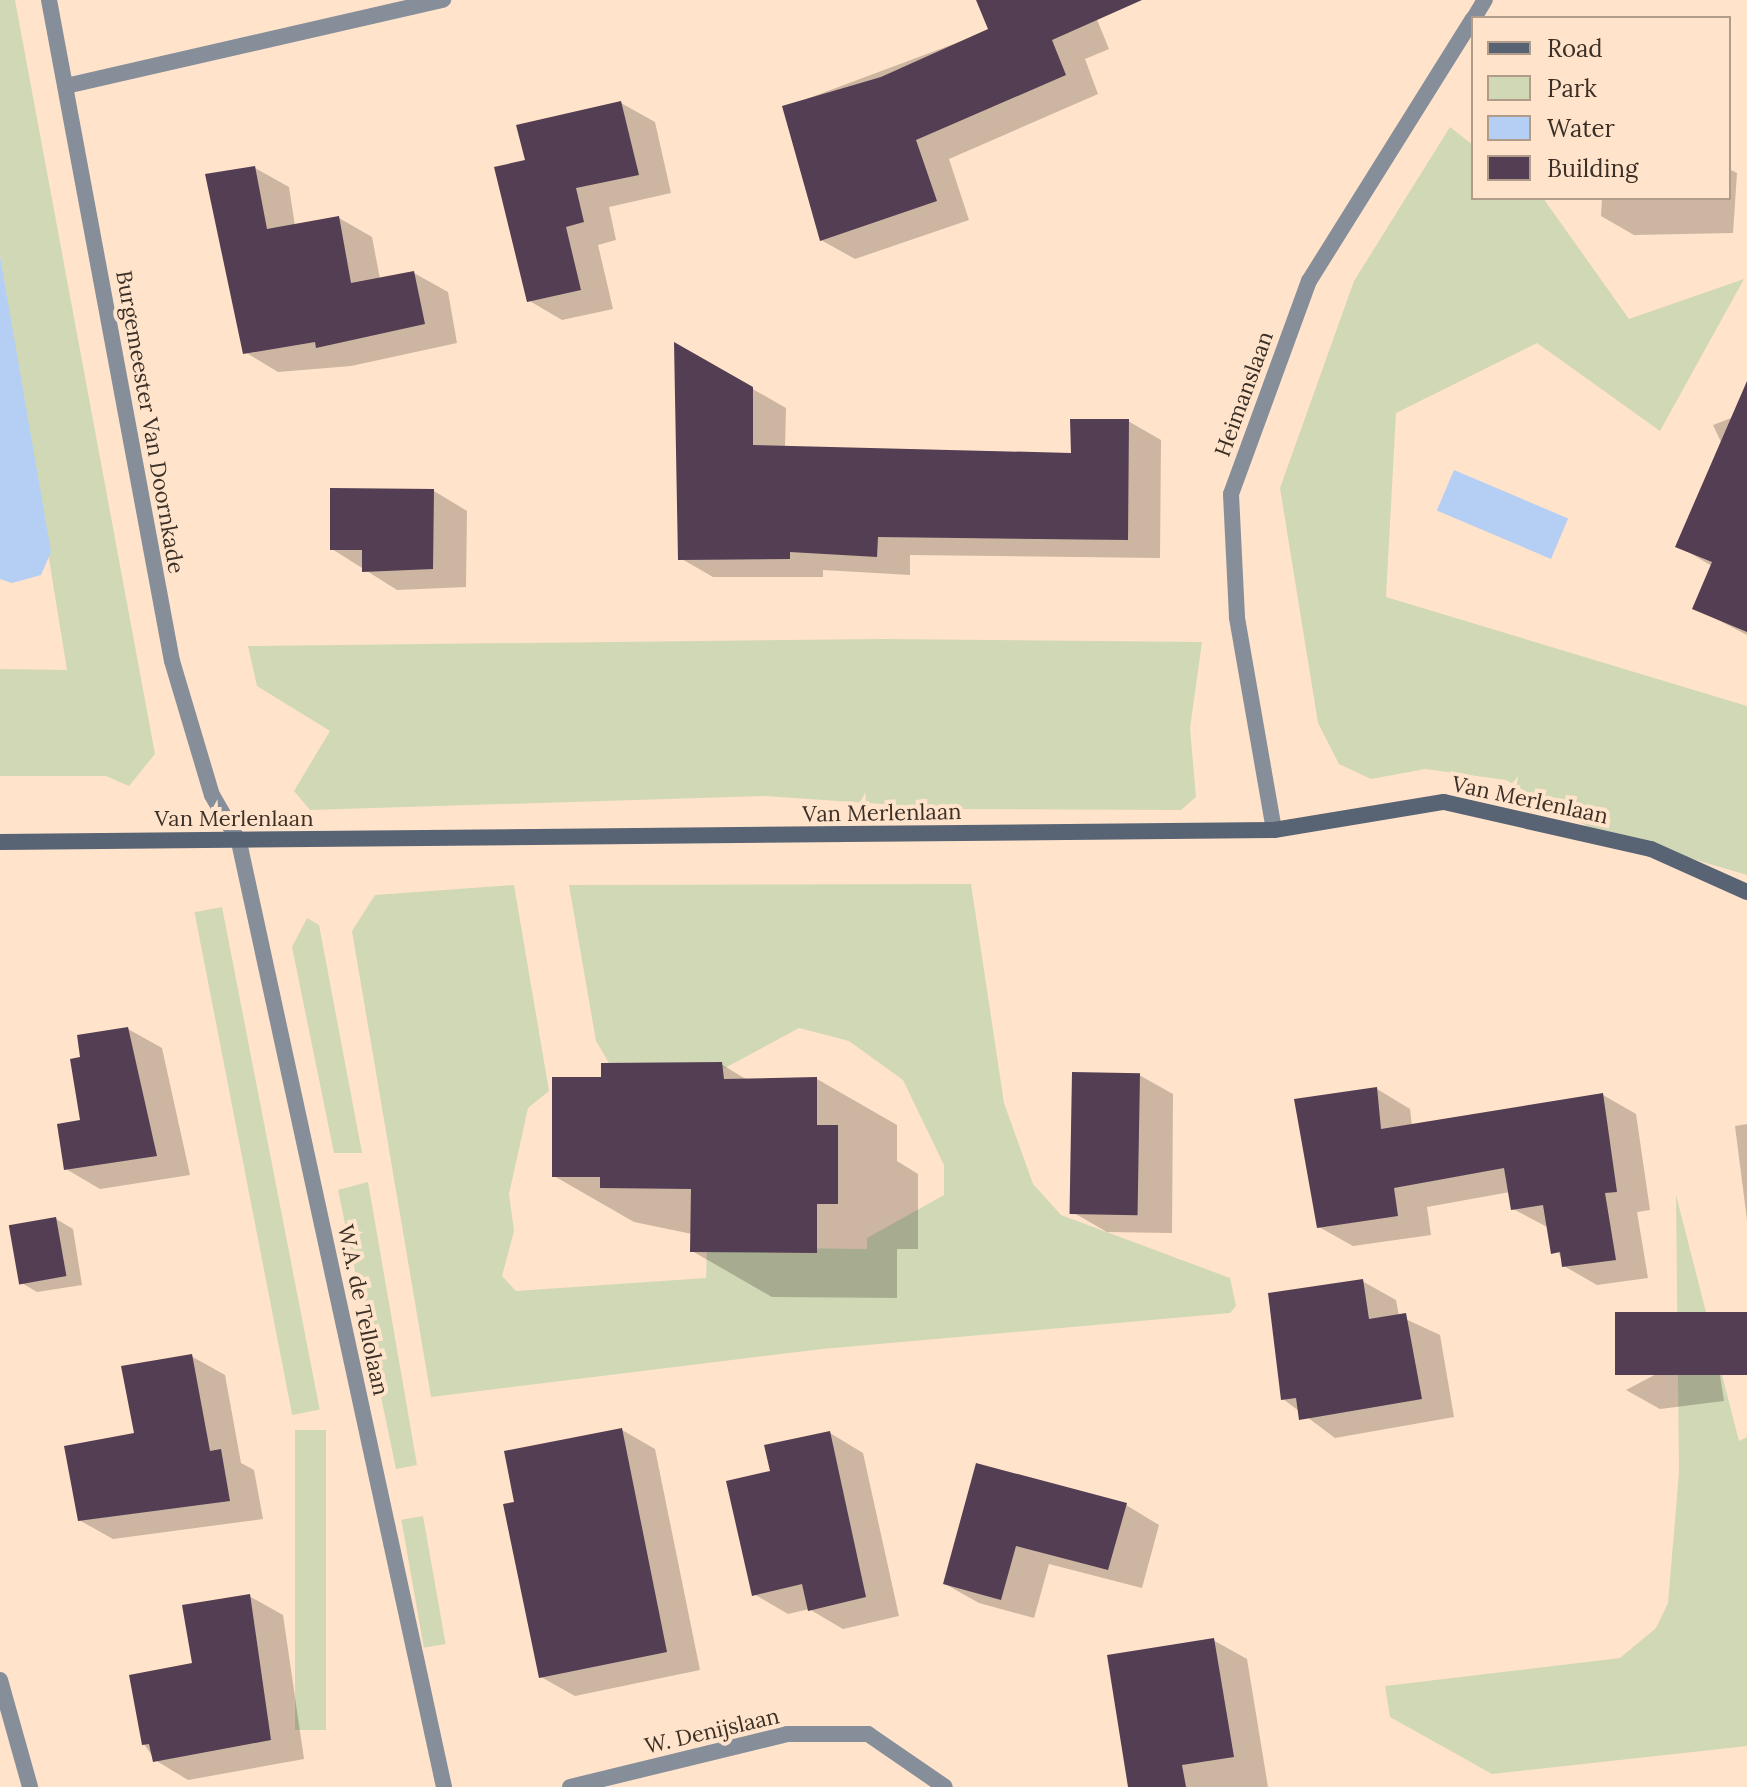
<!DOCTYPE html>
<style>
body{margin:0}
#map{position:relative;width:1747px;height:1787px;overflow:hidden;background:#ffe3ca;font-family:Lora,serif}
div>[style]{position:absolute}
.green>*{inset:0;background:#d1d8b5;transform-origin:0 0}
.water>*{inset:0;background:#b4cff3;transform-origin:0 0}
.shadow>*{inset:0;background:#0003}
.building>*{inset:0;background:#533e54;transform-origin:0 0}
.minor>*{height:16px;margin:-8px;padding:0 8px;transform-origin:8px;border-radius:8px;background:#868e9a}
.secondary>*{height:16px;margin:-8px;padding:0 8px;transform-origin:8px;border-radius:8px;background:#586374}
span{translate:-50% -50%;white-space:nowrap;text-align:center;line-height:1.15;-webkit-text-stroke:8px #ffe3ca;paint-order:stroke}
.street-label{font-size:22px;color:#3b3027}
.legend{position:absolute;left:1471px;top:16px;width:260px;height:184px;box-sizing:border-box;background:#ffe3ca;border:2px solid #b19b89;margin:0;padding:10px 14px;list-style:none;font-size:24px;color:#3b3027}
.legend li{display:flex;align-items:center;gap:16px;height:40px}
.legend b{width:40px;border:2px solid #b19b89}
</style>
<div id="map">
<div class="green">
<div style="clip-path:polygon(0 0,15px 0,155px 754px,129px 786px,106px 776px,0 776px,0 669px,67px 670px,0 256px)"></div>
<div style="clip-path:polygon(1450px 127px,1473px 145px,1473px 198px,1543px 198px,1629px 319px,1744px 279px,1660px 431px,1537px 343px,1396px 413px,1386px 597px,1747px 706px,1747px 875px,1592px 829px,1506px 780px,1425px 769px,1371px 779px,1339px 764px,1318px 723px,1280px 488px,1354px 281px)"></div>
<div style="clip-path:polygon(883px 639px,1202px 642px,1190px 728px,1196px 797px,1181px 810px,957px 809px,764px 796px,310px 810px,294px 791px,330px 731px,257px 686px,248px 646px)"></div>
<div style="clip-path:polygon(971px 884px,1004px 1103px,1033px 1184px,1061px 1215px,1230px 1278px,1236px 1306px,1230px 1313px,822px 1349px,431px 1397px,352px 931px,375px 895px,514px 885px,549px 1091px,528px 1108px,509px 1194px,514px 1231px,502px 1276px,516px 1291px,706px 1278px,707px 1247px,867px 1249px,867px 1238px,944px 1195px,944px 1165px,903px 1080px,849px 1041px,799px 1028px,725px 1068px,644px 1084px,619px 1080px,596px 1041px,569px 885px)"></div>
<div style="left:222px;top:907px;width:512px;height:28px;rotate:79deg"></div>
<div style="clip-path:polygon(307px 918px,319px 925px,362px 1153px,334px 1153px,292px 947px)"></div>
<div style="clip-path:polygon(368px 1182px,417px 1465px,396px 1469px,338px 1190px)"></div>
<div style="clip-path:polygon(1676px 1195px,1739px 1441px,1747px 1437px,1747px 1746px,1492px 1774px,1390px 1717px,1385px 1686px,1620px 1658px,1656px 1628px,1668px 1603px,1679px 1473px)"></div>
<div style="left:295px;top:1430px;width:31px;height:300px"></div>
<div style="left:423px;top:1516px;width:130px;height:22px;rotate:80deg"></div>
</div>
<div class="water">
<div style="clip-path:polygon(0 256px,51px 552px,41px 575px,12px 583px,0 579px)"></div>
<div style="left:1454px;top:470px;width:124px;height:44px;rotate:23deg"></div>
</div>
<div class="shadow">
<div style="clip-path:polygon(994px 0,1089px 0,1109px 49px,1085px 59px,1098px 94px,949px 159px,969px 220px,855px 259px,821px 240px,785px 107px,991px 30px)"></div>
<div style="clip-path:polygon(621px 103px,655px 122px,671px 193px,609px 207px,616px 240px,598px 245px,613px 309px,562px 320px,528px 300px,527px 162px)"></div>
<div style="clip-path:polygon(255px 168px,289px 187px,295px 226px,339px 218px,372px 237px,380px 279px,414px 273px,448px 292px,457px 343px,351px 366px,278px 372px,245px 352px)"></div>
<div style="clip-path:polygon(1729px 169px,1737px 173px,1733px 233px,1634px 235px,1601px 216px,1602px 198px,1729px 198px)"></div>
<div style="clip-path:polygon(676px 345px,786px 408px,785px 447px,1073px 455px,1128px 421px,1161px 440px,1160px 558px,910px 555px,910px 575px,823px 570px,823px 577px,713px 577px,680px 558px)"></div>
<div style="clip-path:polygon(1747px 412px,1747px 635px,1695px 608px,1712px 566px,1678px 546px,1722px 444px,1713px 425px)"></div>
<div style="clip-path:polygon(434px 491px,467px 511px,466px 587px,397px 590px,332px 549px)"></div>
<div style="clip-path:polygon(128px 1029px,162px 1048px,190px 1175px,100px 1189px,66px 1169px,82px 1122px,83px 1059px)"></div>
<div style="clip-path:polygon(721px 1064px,749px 1081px,817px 1079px,897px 1125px,897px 1161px,918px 1174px,918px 1249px,897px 1249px,897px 1298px,772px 1297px,692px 1251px,692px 1234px,634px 1222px,554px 1176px,603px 1079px)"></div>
<div style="clip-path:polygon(1139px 1075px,1173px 1094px,1172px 1233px,1107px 1232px,1074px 1213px)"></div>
<div style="clip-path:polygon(1377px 1089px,1410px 1109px,1412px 1126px,1603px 1095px,1636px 1114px,1650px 1210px,1637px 1212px,1648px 1278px,1597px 1285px,1564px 1266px,1549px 1228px,1513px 1209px,1510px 1192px,1427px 1207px,1431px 1235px,1353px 1246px,1319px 1227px)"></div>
<div style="clip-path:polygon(1747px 1124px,1747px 1220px,1735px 1126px)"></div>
<div style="clip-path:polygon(56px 1219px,73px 1229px,82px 1285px,37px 1292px,20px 1282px)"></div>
<div style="clip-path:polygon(1362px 1281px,1396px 1300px,1399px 1316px,1440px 1335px,1454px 1417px,1335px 1438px,1283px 1399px)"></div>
<div style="clip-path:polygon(1715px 1343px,1724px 1401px,1660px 1409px,1626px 1390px)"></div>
<div style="clip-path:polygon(191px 1356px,225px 1375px,241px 1463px,254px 1470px,263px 1519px,113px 1539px,79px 1520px)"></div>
<div style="clip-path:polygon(622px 1430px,655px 1449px,700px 1670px,575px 1696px,541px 1677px,516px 1504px)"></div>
<div style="clip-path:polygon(830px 1433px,863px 1453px,899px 1616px,843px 1629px,809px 1609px,788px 1614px,754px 1594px,772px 1473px)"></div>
<div style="clip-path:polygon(977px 1466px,1126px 1505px,1159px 1525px,1142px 1588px,1049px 1564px,1034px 1618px,979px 1603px,945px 1584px)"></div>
<div style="clip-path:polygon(249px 1596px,283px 1615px,304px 1759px,188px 1780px,155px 1760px,144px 1744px)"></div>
<div style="clip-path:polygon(1213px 1640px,1247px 1659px,1268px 1787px,1130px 1787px)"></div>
</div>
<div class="building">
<div style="clip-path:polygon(976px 0,1142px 0,1052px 40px,1066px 75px,916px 140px,937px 201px,820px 241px,782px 106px,881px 77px,988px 29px)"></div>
<div style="clip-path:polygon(621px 101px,639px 175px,576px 188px,584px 222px,566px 227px,581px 290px,527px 302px,494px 167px,525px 160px,516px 125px)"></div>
<div style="clip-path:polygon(255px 166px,267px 229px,339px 216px,351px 283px,414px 271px,425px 324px,316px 348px,315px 342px,243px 354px,205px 174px)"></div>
<div style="clip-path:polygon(674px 342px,753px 387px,753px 445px,1071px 453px,1070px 419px,1129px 419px,1128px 540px,878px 537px,877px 557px,790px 552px,790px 559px,678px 560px)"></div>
<div style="clip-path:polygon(1747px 381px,1747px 632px,1692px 609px,1712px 562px,1675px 547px)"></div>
<div style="clip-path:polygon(330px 488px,434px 489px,433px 569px,362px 572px,362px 550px,330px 550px)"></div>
<div style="clip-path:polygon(128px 1027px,157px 1156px,64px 1170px,57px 1124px,80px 1120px,70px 1059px,80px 1057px,77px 1035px)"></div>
<div style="clip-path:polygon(722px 1062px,724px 1079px,817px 1077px,817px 1125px,838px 1125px,838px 1204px,817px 1204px,817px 1253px,690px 1252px,691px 1189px,600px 1188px,600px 1177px,552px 1177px,552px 1077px,601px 1077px,601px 1063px)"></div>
<div style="left:1072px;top:1072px;width:68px;height:142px;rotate:1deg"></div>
<div style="clip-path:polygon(1377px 1087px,1381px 1129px,1603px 1093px,1617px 1192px,1605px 1193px,1616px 1260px,1562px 1267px,1560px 1252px,1551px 1254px,1543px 1205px,1511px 1210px,1504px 1168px,1394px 1188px,1398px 1216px,1317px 1228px,1294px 1099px)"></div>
<div style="left:56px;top:1217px;width:60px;height:48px;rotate:80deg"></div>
<div style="clip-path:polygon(1363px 1279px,1369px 1319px,1406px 1313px,1422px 1399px,1299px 1420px,1296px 1398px,1281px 1400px,1268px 1293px)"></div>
<div style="left:1747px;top:1312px;width:63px;height:132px;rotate:90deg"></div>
<div style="clip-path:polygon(192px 1354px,210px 1451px,221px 1449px,230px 1501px,78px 1521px,64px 1446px,134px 1433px,121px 1366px)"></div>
<div style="clip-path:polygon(622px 1428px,667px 1652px,539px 1678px,503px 1504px,514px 1502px,504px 1451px)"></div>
<div style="clip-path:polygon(830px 1431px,866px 1597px,808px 1611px,802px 1584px,752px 1596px,726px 1481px,770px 1471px,764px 1445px)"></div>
<div style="clip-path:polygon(976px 1463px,1127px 1503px,1108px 1570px,1016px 1546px,1001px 1600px,943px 1584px)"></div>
<div style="clip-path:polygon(250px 1594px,271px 1740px,153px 1762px,149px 1744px,142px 1745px,129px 1675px,192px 1663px,182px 1605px)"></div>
<div style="clip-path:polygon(1214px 1638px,1234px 1757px,1182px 1765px,1186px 1787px,1128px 1787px,1107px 1655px)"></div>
</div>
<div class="minor">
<div style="left:49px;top:0;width:672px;rotate:79.46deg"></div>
<div style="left:172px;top:661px;width:140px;rotate:73.4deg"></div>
<div style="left:212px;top:795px;width:54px;rotate:60.1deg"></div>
<div style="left:239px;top:842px;width:967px;rotate:77.76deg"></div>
<div style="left:1474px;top:18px;width:21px;rotate:-59deg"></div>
<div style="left:66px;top:86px;width:387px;rotate:-12.9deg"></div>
<div style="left:1274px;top:830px;width:216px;rotate:-99.9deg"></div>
<div style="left:1237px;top:617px;width:123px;rotate:-92.8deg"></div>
<div style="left:1231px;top:494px;width:227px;rotate:-69.9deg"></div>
<div style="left:1309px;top:281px;width:309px;rotate:-58deg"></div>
<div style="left:0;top:1680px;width:111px;rotate:74.3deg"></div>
<div style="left:570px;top:1787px;width:223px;rotate:-13.7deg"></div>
<div style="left:787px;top:1734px;width:81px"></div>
<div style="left:868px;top:1734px;width:93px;rotate:34.5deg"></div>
</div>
<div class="secondary">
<div style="left:0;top:842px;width:1274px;rotate:-0.54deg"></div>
<div style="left:1274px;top:830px;width:172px;rotate:-9.4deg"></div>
<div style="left:1444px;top:802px;width:212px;rotate:12.8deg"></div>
<div style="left:1651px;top:849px;width:105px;rotate:24.1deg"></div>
</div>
<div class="street-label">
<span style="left:1244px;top:394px;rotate:-70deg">Heimanslaan</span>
<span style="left:150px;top:422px;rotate:80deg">Burgemeester Van Doornkade</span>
<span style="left:1530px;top:800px;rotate:12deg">Van Merlenlaan</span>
<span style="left:882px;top:813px;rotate:-1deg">Van Merlenlaan</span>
<span style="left:234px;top:819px">Van Merlenlaan</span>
<span style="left:363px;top:1310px;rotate:78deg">W.A. de Tellolaan</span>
<span style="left:712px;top:1731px;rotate:-13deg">W. Denijslaan</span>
</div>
<ul class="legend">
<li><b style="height:10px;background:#586374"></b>Road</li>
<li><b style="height:22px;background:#d1d8b5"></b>Park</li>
<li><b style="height:22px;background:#b4cff3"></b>Water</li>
<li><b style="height:22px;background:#533e54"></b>Building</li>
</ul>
</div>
